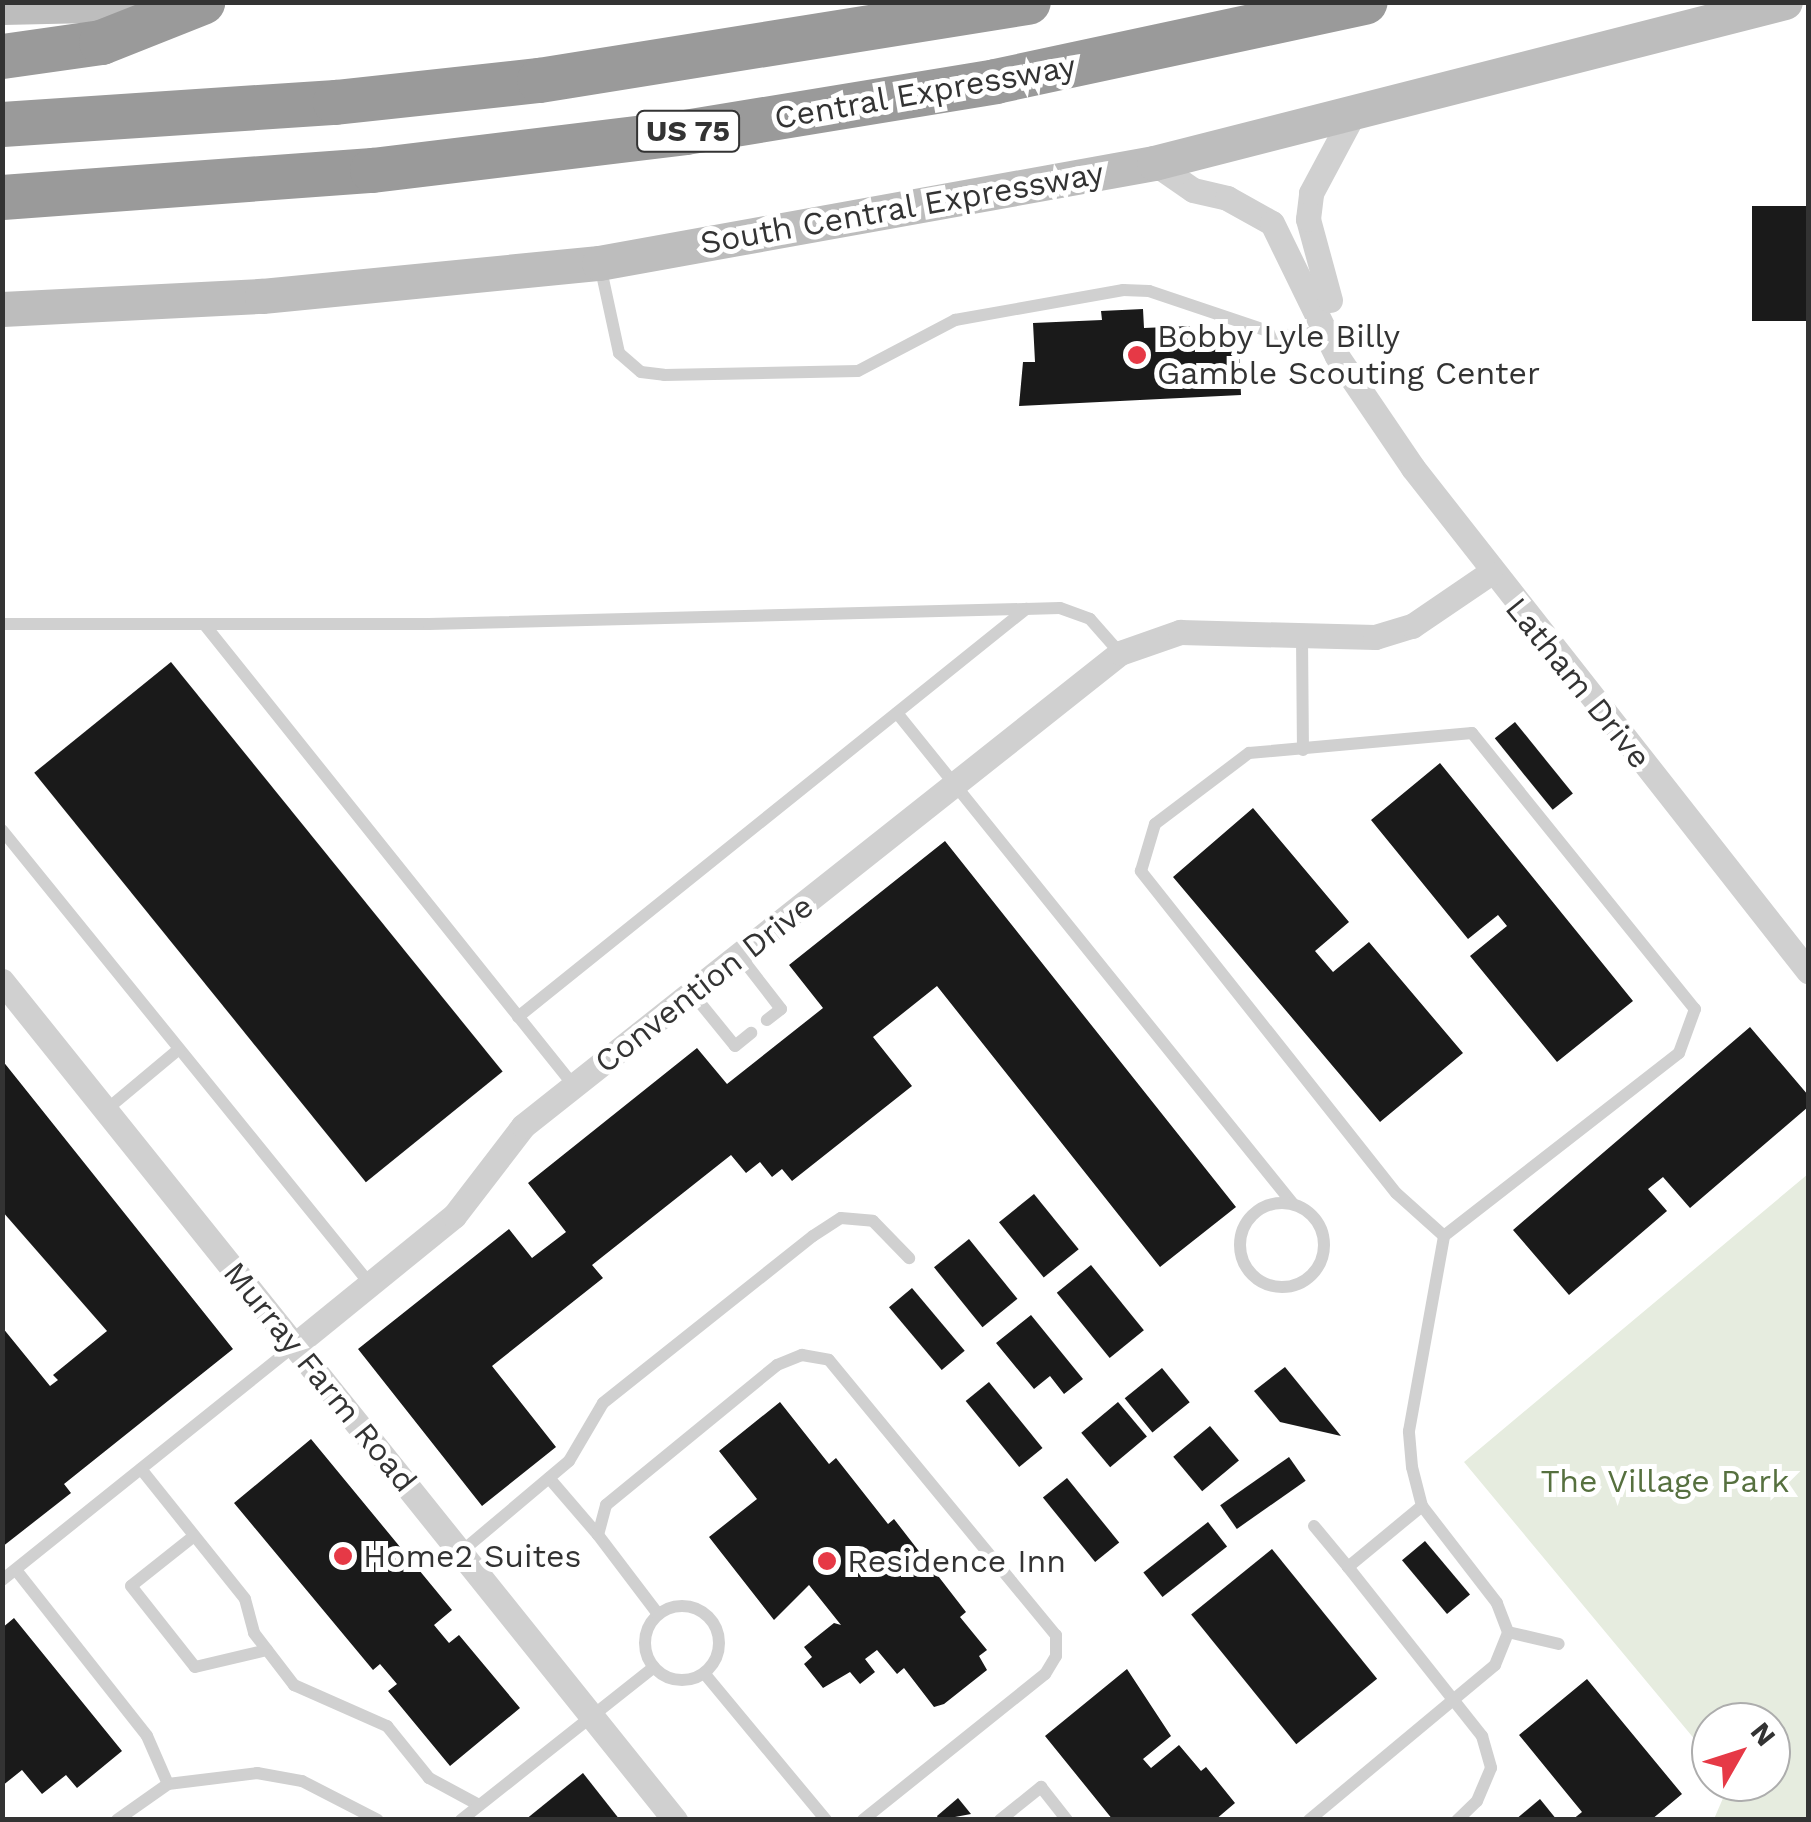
<!DOCTYPE html>
<style>
body{margin:0}
#map{position:relative;width:1811px;height:1822px;overflow:hidden;background:#fff;font-family:"Work Sans",sans-serif}
div>[style]{position:absolute}
.green>*{inset:0;background:#e6ecdf}
.building>*{inset:0;background:#1a1a1a;transform-origin:0 0}
.service>*{height:12px;margin:-6px;padding:0 6px;transform-origin:6px;border-radius:6px;background:#d0d0d0}
.service>.ring{margin:-6px;padding:0;box-sizing:content-box;background:none;border:12px solid #d0d0d0;border-radius:50%}
.minor>*{height:25px;margin:-12.5px;padding:0 12.5px;transform-origin:12.5px;border-radius:12.5px;background:#d0d0d0}
.secondary>*{height:35px;margin:-17.5px;padding:0 17.5px;transform-origin:17.5px;border-radius:17.5px;background:#bdbdbd}
.motorway>*{height:45px;margin:-22.5px;padding:0 22.5px;transform-origin:22.5px;border-radius:22.5px;background:#9a9a9a}
.dots>*{width:28px;height:28px;translate:-50% -50%;box-sizing:border-box;border:5px solid #fff;border-radius:50%}
span{translate:-50% -50%;white-space:nowrap;text-align:center;line-height:1.15;-webkit-text-stroke:10px #fff;paint-order:stroke}
.shield-label span{padding:2px 8px;background:#fff;border:2px solid;border-radius:8px;-webkit-text-stroke-width:0}
.shield-label{font-size:30px;color:#333;font-weight:700}
.street-label{font-size:32px;color:#333}
.poi-label{font-size:32px;color:#333}
.left{translate:0 -50%;text-align:left}
.park-label{font-size:32px;color:#56703f}
.frame{position:absolute;inset:0;border:5px solid #333;pointer-events:none}
.north{position:absolute;left:1691px;top:1702px;width:100px;height:100px;box-sizing:border-box;background:#fff;border:2px solid #adadad;border-radius:50%;rotate:51deg;font-size:28px;font-weight:700;line-height:40px;text-align:center;color:#333}
.north::after{content:'';display:block;margin:auto;width:35px;height:45px;background:#e63946;clip-path:polygon(50% 0,100% 100%,50% 72%,0 100%)}
</style>
<div id="map">
<div class="green">
<div style="clip-path:polygon(1808px 1174px,1808px 1819px,1714px 1819px,1730px 1782px,1771px 1782px,1771px 1722px,1711px 1722px,1711px 1759px,1464px 1462px)"></div>
</div>
<div class="building">
<div style="left:1808px;top:206px;width:115px;height:56px;rotate:90deg"></div>
<div style="clip-path:polygon(1143px 309px,1144px 328px,1190px 326px,1190px 334px,1210px 333px,1211px 348px,1239px 347px,1241px 395px,1019px 406px,1023px 362px,1035px 362px,1033px 323px,1102px 320px,1101px 311px)"></div>
<div style="left:171px;top:662px;width:527px;height:176px;rotate:51deg"></div>
<div style="left:1515px;top:722px;width:92px;height:26px;rotate:51deg"></div>
<div style="clip-path:polygon(1440px 763px,1633px 1001px,1557px 1062px,1470px 956px,1507px 926px,1498px 915px,1468px 939px,1371px 820px)"></div>
<div style="clip-path:polygon(1253px 808px,1349px 922px,1315px 951px,1333px 972px,1369px 942px,1463px 1053px,1380px 1122px,1173px 877px)"></div>
<div style="clip-path:polygon(945px 841px,1236px 1207px,1160px 1267px,937px 986px,873px 1037px,912px 1086px,792px 1181px,782px 1169px,772px 1177px,760px 1162px,746px 1173px,731px 1155px,592px 1265px,603px 1278px,492px 1366px,556px 1447px,482px 1506px,358px 1349px,509px 1229px,532px 1258px,566px 1232px,528px 1183px,697px 1048px,727px 1084px,823px 1008px,789px 965px)"></div>
<div style="clip-path:polygon(1750px 1027px,1808px 1095px,1808px 1107px,1690px 1208px,1663px 1177px,1648px 1189px,1667px 1211px,1569px 1295px,1513px 1230px)"></div>
<div style="clip-path:polygon(2px 1060px,233px 1349px,64px 1484px,71px 1493px,2px 1547px,2px 1327px,50px 1386px,58px 1380px,53px 1375px,107px 1331px,2px 1211px)"></div>
<div style="left:1034px;top:1194px;width:71px;height:45px;rotate:51deg"></div>
<div style="left:969px;top:1239px;width:77px;height:45px;rotate:51deg"></div>
<div style="left:1091px;top:1265px;width:84px;height:44px;rotate:51deg"></div>
<div style="left:912px;top:1288px;width:82px;height:30px;rotate:50deg"></div>
<div style="clip-path:polygon(1031px 1315px,1083px 1379px,1064px 1394px,1050px 1376px,1034px 1389px,996px 1343px)"></div>
<div style="clip-path:polygon(1285px 1367px,1341px 1436px,1280px 1422px,1254px 1391px)"></div>
<div style="left:1162px;top:1368px;width:44px;height:48px;rotate:51deg"></div>
<div style="left:989px;top:1382px;width:85px;height:30px;rotate:51deg"></div>
<div style="clip-path:polygon(780px 1402px,829px 1464px,836px 1458px,888px 1524px,894px 1519px,966px 1612px,960px 1617px,987px 1650px,979px 1656px,987px 1670px,944px 1704px,934px 1707px,904px 1668px,897px 1674px,877px 1650px,865px 1659px,875px 1672px,860px 1684px,850px 1672px,823px 1688px,804px 1664px,812px 1657px,804px 1647px,834px 1623px,841px 1625px,809px 1585px,774px 1620px,709px 1537px,757px 1499px,719px 1451px)"></div>
<div style="left:1118px;top:1402px;width:45px;height:48px;rotate:50deg"></div>
<div style="left:1210px;top:1426px;width:45px;height:48px;rotate:50deg"></div>
<div style="clip-path:polygon(311px 1439px,452px 1610px,434px 1625px,449px 1643px,459px 1635px,520px 1708px,450px 1766px,388px 1691px,397px 1684px,380px 1664px,373px 1670px,234px 1503px)"></div>
<div style="left:1289px;top:1457px;width:29px;height:84px;rotate:55deg"></div>
<div style="left:1067px;top:1478px;width:83px;height:31px;rotate:51deg"></div>
<div style="left:1208px;top:1522px;width:31px;height:82px;rotate:52deg"></div>
<div style="left:1425px;top:1541px;width:70px;height:30px;rotate:50deg"></div>
<div style="left:1272px;top:1549px;width:167px;height:104px;rotate:51deg"></div>
<div style="clip-path:polygon(14px 1618px,122px 1751px,77px 1788px,66px 1775px,42px 1794px,22px 1770px,2px 1786px,2px 1628px)"></div>
<div style="clip-path:polygon(1127px 1669px,1171px 1736px,1143px 1759px,1151px 1768px,1179px 1745px,1201px 1771px,1206px 1767px,1235px 1803px,1215px 1820px,1113px 1820px,1045px 1736px)"></div>
<div style="clip-path:polygon(1587px 1679px,1682px 1794px,1651px 1820px,1572px 1820px,1582px 1812px,1519px 1735px)"></div>
<div style="clip-path:polygon(583px 1773px,620px 1820px,525px 1820px)"></div>
<div style="clip-path:polygon(958px 1798px,971px 1814px,939px 1820px,937px 1816px)"></div>
<div style="clip-path:polygon(1540px 1799px,1557px 1820px,1515px 1820px)"></div>
</div>
<div class="service">
<div style="left:600px;top:265px;width:90px;rotate:77.8deg"></div>
<div style="left:619px;top:353px;width:29px;rotate:41deg"></div>
<div style="left:641px;top:372px;width:23px;rotate:7deg"></div>
<div style="left:664px;top:375px;width:194px;rotate:-1.2deg"></div>
<div style="left:858px;top:371px;width:110px;rotate:-27.7deg"></div>
<div style="left:955px;top:320px;width:171px;rotate:-10.1deg"></div>
<div style="left:1123px;top:290px;width:26px;rotate:2deg"></div>
<div style="left:1149px;top:291px;width:135px;rotate:18.6deg"></div>
<div style="left:1277px;top:334px;width:25px;rotate:5deg"></div>
<div style="left:1302px;top:336px;width:24px;rotate:-22deg"></div>
<div style="left:2px;top:624px;width:427px"></div>
<div style="left:429px;top:624px;width:631px;rotate:-1.45deg"></div>
<div style="left:1060px;top:608px;width:32px;rotate:20deg"></div>
<div style="left:1090px;top:619px;width:45px;rotate:48.6deg"></div>
<div style="left:204px;top:624px;width:592px;rotate:51.31deg"></div>
<div style="left:1302px;top:638px;width:112px;rotate:89.5deg"></div>
<div style="left:897px;top:713px;width:631px;rotate:51.11deg"></div>
<div style="left:2px;top:830px;width:584px;rotate:50.97deg"></div>
<div style="left:740px;top:956px;width:67px;rotate:52.3deg"></div>
<div style="left:781px;top:1009px;width:18px;rotate:142deg"></div>
<div style="left:692px;top:993px;width:68px;rotate:50.9deg"></div>
<div style="left:735px;top:1046px;width:21px;rotate:-39deg"></div>
<div style="left:518px;top:1017px;width:652px;rotate:-38.77deg"></div>
<div style="left:106px;top:1110px;width:95px;rotate:-39.9deg"></div>
<div class="ring" style="left:1240px;top:1203px;width:72px;height:72px"></div>
<div style="left:141px;top:1469px;width:166px;rotate:51.3deg"></div>
<div style="left:245px;top:1599px;width:35px;rotate:75deg"></div>
<div style="left:254px;top:1633px;width:66px;rotate:52.4deg"></div>
<div style="left:294px;top:1685px;width:102px;rotate:23.8deg"></div>
<div style="left:387px;top:1726px;width:67px;rotate:51.1deg"></div>
<div style="left:429px;top:1778px;width:57px;rotate:28.4deg"></div>
<div style="left:549px;top:1478px;width:75px;rotate:49.3deg"></div>
<div style="left:1422px;top:1506px;width:96px;rotate:140.5deg"></div>
<div style="left:1348px;top:1567px;width:216px;rotate:51.6deg"></div>
<div style="left:1482px;top:1736px;width:33px;rotate:74deg"></div>
<div style="left:1491px;top:1768px;width:36px;rotate:113deg"></div>
<div style="left:1477px;top:1801px;width:28px;rotate:136deg"></div>
<div style="left:1314px;top:1526px;width:53px;rotate:50.3deg"></div>
<div style="left:194px;top:1536px;width:80px;rotate:141.6deg"></div>
<div style="left:131px;top:1586px;width:103px;rotate:51.7deg"></div>
<div style="left:195px;top:1667px;width:74px;rotate:-13.3deg"></div>
<div style="left:461px;top:1552px;width:141px;rotate:-40.1deg"></div>
<div style="left:569px;top:1461px;width:67px;rotate:-59.6deg"></div>
<div style="left:603px;top:1403px;width:268px;rotate:-38.5deg"></div>
<div style="left:813px;top:1236px;width:33px;rotate:-33deg"></div>
<div style="left:841px;top:1218px;width:32px;rotate:5deg"></div>
<div style="left:873px;top:1221px;width:52px;rotate:45.8deg"></div>
<div style="left:16px;top:1570px;width:211px;rotate:51.7deg"></div>
<div style="left:147px;top:1736px;width:52px;rotate:66.4deg"></div>
<div style="left:2px;top:1580px;width:376px;rotate:-38.7deg"></div>
<div class="ring" style="left:645px;top:1606px;width:62px;height:62px"></div>
<div style="left:658px;top:1614px;width:99px;rotate:-127.2deg"></div>
<div style="left:598px;top:1535px;width:31px;rotate:-75deg"></div>
<div style="left:606px;top:1505px;width:221px;rotate:-39.3deg"></div>
<div style="left:777px;top:1365px;width:27px;rotate:-22deg"></div>
<div style="left:802px;top:1355px;width:27px;rotate:10deg"></div>
<div style="left:829px;top:1360px;width:357px;rotate:50.5deg"></div>
<div style="left:1056px;top:1635px;width:21px;rotate:90deg"></div>
<div style="left:1056px;top:1656px;width:21px;rotate:121deg"></div>
<div style="left:1045px;top:1674px;width:233px;rotate:141.3deg"></div>
<div style="left:1508px;top:1632px;width:52px;rotate:13.2deg"></div>
<div style="left:704px;top:1673px;width:191px;rotate:50.3deg"></div>
<div style="left:117px;top:1820px;width:62px;rotate:-35.2deg"></div>
<div style="left:168px;top:1784px;width:90px;rotate:-7deg"></div>
<div style="left:257px;top:1773px;width:46px;rotate:10.1deg"></div>
<div style="left:302px;top:1781px;width:85px;rotate:27.2deg"></div>
<div style="left:461px;top:1820px;width:246px;rotate:-38.4deg"></div>
<div style="left:1000px;top:1820px;width:53px;rotate:-38.8deg"></div>
<div style="left:1041px;top:1787px;width:42px;rotate:51.8deg"></div>
<div style="left:1309px;top:1820px;width:242px;rotate:-39.8deg"></div>
<div style="left:1495px;top:1665px;width:35px;rotate:-68deg"></div>
<div style="left:1508px;top:1632px;width:31px;rotate:-111deg"></div>
<div style="left:1497px;top:1603px;width:123px;rotate:-127.7deg"></div>
<div style="left:1422px;top:1506px;width:40px;rotate:-104.4deg"></div>
<div style="left:1412px;top:1467px;width:36px;rotate:-95deg"></div>
<div style="left:1409px;top:1431px;width:198px;rotate:-79.8deg"></div>
<div style="left:1444px;top:1236px;width:64px;rotate:-138.1deg"></div>
<div style="left:1396px;top:1193px;width:411px;rotate:-128.4deg"></div>
<div style="left:1141px;top:871px;width:49px;rotate:-73.4deg"></div>
<div style="left:1155px;top:824px;width:118px;rotate:-37.1deg"></div>
<div style="left:1249px;top:753px;width:224px;rotate:-5.1deg"></div>
<div style="left:1472px;top:733px;width:355px;rotate:51.1deg"></div>
<div style="left:1695px;top:1009px;width:47px;rotate:110deg"></div>
<div style="left:1679px;top:1053px;width:298px;rotate:142.1deg"></div>
</div>
<div class="minor">
<div style="left:1154px;top:163px;width:47px;rotate:34.7deg"></div>
<div style="left:1193px;top:190px;width:35px;rotate:13deg"></div>
<div style="left:1227px;top:198px;width:51px;rotate:29.1deg"></div>
<div style="left:1272px;top:223px;width:148px;rotate:64deg"></div>
<div style="left:1337px;top:356px;width:135px;rotate:55.8deg"></div>
<div style="left:1413px;top:468px;width:640px;rotate:51.86deg"></div>
<div style="left:1330px;top:300px;width:84px;rotate:-105.2deg"></div>
<div style="left:1308px;top:219px;width:26px;rotate:-83deg"></div>
<div style="left:1311px;top:193px;width:85px;rotate:-61.9deg"></div>
<div style="left:2px;top:981px;width:1076px;rotate:51.27deg"></div>
<div style="left:295px;top:1345px;width:205px;rotate:-39.1deg"></div>
<div style="left:454px;top:1216px;width:113px;rotate:-52.5deg"></div>
<div style="left:523px;top:1126px;width:762px;rotate:-38.39deg"></div>
<div style="left:1120px;top:653px;width:64px;rotate:-19.3deg"></div>
<div style="left:1180px;top:632px;width:195px;rotate:1.5deg"></div>
<div style="left:1375px;top:637px;width:39px;rotate:-17deg"></div>
<div style="left:1412px;top:626px;width:94px;rotate:-34.2deg"></div>
</div>
<div class="secondary">
<div style="left:2px;top:7px;width:179px;rotate:-1.3deg"></div>
<div style="left:2px;top:309px;width:260px;rotate:-2.9deg"></div>
<div style="left:262px;top:296px;width:339px;rotate:-5.6deg"></div>
<div style="left:599px;top:263px;width:564px;rotate:-10.21deg"></div>
<div style="left:1154px;top:163px;width:651px;rotate:-14.31deg"></div>
</div>
<div class="motorway">
<div style="left:2px;top:56px;width:100px;rotate:-8deg"></div>
<div style="left:101px;top:42px;width:109px;rotate:-21.6deg"></div>
<div style="left:2px;top:124px;width:334px;rotate:-3.8deg"></div>
<div style="left:335px;top:102px;width:205px;rotate:-6.2deg"></div>
<div style="left:539px;top:80px;width:495px;rotate:-9.1deg"></div>
<div style="left:2px;top:197px;width:371px;rotate:-4.2deg"></div>
<div style="left:372px;top:170px;width:315px;rotate:-6.9deg"></div>
<div style="left:685px;top:132px;width:314px;rotate:-9.3deg"></div>
<div style="left:995px;top:81px;width:378px;rotate:-12.1deg"></div>
</div>
<div class="dots">
<div style="left:1137px;top:355px;background:#e63946"></div>
<div style="left:343px;top:1556px;background:#e63946"></div>
<div style="left:827px;top:1561px;background:#e63946"></div>
</div>
<div class="shield-label">
<span style="left:688px;top:131px">US 75</span>
</div>
<div class="street-label">
<span style="left:925px;top:92px;rotate:-10deg">Central Expressway</span>
<span style="left:902px;top:208px;rotate:-10deg">South Central Expressway</span>
<span style="left:1578px;top:683px;rotate:51deg">Latham Drive</span>
<span style="left:704px;top:984px;rotate:-38deg">Convention Drive</span>
<span style="left:320px;top:1377px;rotate:51deg">Murray Farm Road</span>
</div>
<div class="poi-label">
<span class="left" style="left:1157px;top:355px">Bobby Lyle Billy<br>Gamble Scouting Center</span>
<span class="left" style="left:363px;top:1556px">Home2 Suites</span>
<span class="left" style="left:847px;top:1561px">Residence Inn</span>
</div>
<div class="park-label">
<span style="left:1665px;top:1481px">The Village Park</span>
</div>
<div class="frame"></div>
<div class="north">N</div>
</div>
